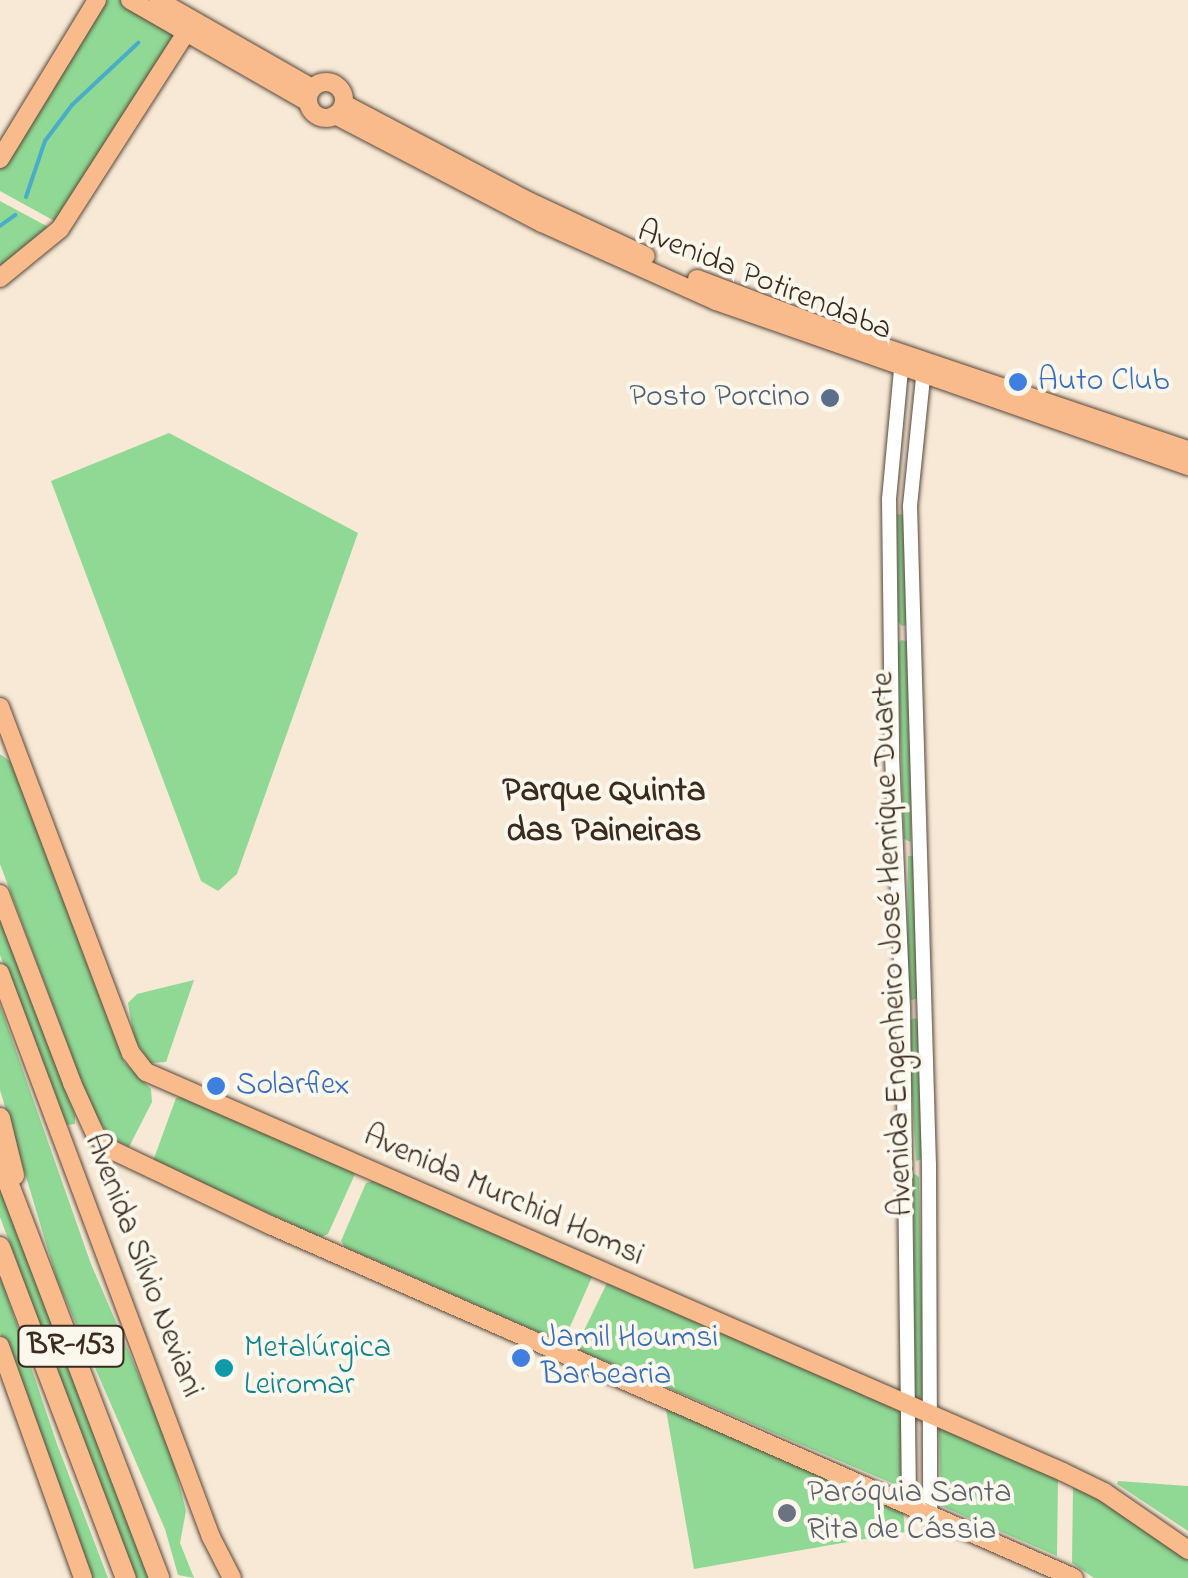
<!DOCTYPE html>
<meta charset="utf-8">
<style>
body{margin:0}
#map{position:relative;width:1188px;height:1578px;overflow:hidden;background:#f8e9d6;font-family:"Indie Flower",sans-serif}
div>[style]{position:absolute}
.green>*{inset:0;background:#8fd995}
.stream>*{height:4px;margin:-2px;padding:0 2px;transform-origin:2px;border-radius:2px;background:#49acc8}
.roads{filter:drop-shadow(0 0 2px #57473a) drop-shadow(0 0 2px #57473a)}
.minor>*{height:14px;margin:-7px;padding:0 7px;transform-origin:7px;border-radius:7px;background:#fff}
.major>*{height:18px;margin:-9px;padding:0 9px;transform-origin:9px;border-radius:9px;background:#fabb8c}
.major>.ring{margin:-9px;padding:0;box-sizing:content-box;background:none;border:18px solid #fabb8c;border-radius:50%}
.highway>*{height:20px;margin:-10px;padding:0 10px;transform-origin:10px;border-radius:10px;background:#fabb8c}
.dots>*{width:28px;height:28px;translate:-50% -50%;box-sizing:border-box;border:5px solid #fbf7ec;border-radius:50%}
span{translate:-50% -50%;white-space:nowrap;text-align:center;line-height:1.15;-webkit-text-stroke:8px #fbf7ec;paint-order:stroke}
.shield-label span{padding:2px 8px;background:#fbf7ec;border:2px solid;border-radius:8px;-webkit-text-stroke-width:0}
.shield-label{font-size:30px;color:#3b2a1e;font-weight:700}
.street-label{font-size:32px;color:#3b2a1e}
.shop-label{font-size:32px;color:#366cbe}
.left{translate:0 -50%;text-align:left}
.service-label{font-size:32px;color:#4e5e75}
.right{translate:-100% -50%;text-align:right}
.culture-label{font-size:32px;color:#0d838f}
.worship-label{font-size:32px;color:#5b616d}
.neighbourhood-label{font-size:35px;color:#3b2a1e;font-weight:700}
</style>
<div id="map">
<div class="green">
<div style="clip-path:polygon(102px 0,120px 0,182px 33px,60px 224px,0 191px,0 167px)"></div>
<div style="clip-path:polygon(0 201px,54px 230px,0 274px)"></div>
<div style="clip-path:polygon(169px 433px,358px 533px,237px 874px,218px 891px,201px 881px,51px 481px)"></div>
<div style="clip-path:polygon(897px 514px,905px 515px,907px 625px,902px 626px,898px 622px)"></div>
<div style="clip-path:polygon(901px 640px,911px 642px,911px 842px,904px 839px,897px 645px)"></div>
<div style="clip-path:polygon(0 754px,11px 762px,124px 1062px,151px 1089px,152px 1102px,129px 1147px,113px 1139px,94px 1115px,0 864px)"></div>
<div style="clip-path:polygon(908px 856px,914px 856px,918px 998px,912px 1000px,907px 999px)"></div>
<div style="clip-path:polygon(0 918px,75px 1115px,75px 1124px,66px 1125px,63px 1120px,0 955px)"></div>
<div style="clip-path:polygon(194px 980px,166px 1062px,150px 1063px,134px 1038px,128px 1003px,137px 994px)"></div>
<div style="clip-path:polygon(0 1005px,91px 1264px,169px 1445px,186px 1511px,180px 1543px,194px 1578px,178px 1575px,165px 1529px,57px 1280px,0 1090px)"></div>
<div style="clip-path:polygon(914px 1018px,920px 1021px,924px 1158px,916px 1161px,908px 1022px)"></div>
<div style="clip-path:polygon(181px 1097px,350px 1168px,355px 1174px,328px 1234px,321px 1237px,153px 1161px,176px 1098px)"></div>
<div style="clip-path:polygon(913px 1173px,919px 1177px,924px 1391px,919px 1400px,915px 1399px)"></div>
<div style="clip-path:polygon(0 1179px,152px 1578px,134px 1578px,0 1217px)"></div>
<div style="clip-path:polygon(375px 1180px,587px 1272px,592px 1277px,565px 1338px,554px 1339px,345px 1247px,341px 1241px,366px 1183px)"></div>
<div style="clip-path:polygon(0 1275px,57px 1444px,108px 1578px,88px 1578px,0 1333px)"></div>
<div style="clip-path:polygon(607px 1283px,901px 1410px,901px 1487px,581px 1351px,578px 1343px)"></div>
<div style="clip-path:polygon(665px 1404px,903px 1508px,905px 1532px,694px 1569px)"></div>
<div style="clip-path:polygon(939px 1426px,1058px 1477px,1057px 1556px,941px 1506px)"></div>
<div style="clip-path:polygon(1118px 1481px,1188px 1486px,1188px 1531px,1117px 1484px)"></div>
<div style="clip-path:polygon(1079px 1485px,1188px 1556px,1188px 1578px,1094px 1578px,1072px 1563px,1073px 1487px)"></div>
</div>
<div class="stream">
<div style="left:26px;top:197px;width:59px;rotate:-71.3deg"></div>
<div style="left:45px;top:141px;width:45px;rotate:-53.1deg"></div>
<div style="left:72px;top:105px;width:91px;rotate:-43.2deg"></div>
<div style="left:0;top:226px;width:19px;rotate:-36deg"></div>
</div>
<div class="roads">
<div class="minor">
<div style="left:902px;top:359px;width:141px;rotate:95.3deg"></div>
<div style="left:889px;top:499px;width:257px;rotate:89.3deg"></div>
<div style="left:892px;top:756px;width:252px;rotate:87.5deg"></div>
<div style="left:903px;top:1008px;width:494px;rotate:89.3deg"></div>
<div style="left:924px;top:368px;width:139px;rotate:95.8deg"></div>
<div style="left:910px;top:506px;width:659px;rotate:88.35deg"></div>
<div style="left:929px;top:1165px;width:346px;rotate:89.8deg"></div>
</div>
<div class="major">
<div style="left:130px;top:0;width:205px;rotate:29.8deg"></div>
<div style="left:158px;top:0;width:177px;rotate:29.7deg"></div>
<div class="ring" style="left:308px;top:82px;width:18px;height:18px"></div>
<div style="left:344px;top:104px;width:206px;rotate:27.8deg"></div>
<div style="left:526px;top:200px;width:132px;rotate:25deg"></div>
<div style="left:335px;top:115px;width:233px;rotate:27.6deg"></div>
<div style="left:542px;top:223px;width:191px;rotate:24.1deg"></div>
<div style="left:716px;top:301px;width:500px;rotate:19.27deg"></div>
<div style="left:0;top:159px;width:186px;rotate:-58.6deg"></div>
<div style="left:0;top:278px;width:77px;rotate:-39.2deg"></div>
<div style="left:60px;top:229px;width:235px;rotate:-57.3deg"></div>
<div style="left:697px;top:279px;width:136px;rotate:20.7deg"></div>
<div style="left:824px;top:327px;width:384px;rotate:18.7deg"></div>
<div style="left:0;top:707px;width:370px;rotate:69.3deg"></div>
<div style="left:131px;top:1053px;width:24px;rotate:52deg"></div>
<div style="left:146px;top:1072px;width:1000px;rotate:23.57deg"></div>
<div style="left:1063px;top:1472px;width:46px;rotate:26deg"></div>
<div style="left:1104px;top:1492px;width:102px;rotate:34.6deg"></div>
<div style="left:0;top:894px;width:202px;rotate:69.1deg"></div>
<div style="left:72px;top:1083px;width:56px;rotate:65.7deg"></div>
<div style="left:95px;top:1134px;width:23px;rotate:43deg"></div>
<div style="left:112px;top:1150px;width:175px;rotate:25.4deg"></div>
<div style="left:270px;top:1225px;width:878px;rotate:23.7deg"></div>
<div style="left:0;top:973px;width:602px;rotate:69.49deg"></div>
<div style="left:211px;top:1537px;width:46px;rotate:62.9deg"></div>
<div style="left:0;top:1346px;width:246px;rotate:70.3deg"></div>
</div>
<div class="highway">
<div style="left:0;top:1118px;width:59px;rotate:76.2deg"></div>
<div style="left:0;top:1161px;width:446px;rotate:69.1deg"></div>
<div style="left:0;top:1247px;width:354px;rotate:69.2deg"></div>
</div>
</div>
<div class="dots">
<div style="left:1018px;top:382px;background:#3f7fe0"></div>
<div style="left:830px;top:398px;background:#5c6f8a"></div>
<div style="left:216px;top:1086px;background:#3f7fe0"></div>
<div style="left:521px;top:1358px;background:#3f7fe0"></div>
<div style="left:224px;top:1368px;background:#0f9aa8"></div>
<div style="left:787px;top:1513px;background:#6b7280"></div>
</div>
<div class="shield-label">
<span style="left:71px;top:1346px">BR-153</span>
</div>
<div class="street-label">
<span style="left:764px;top:282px;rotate:22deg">Avenida Potirendaba</span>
<span style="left:894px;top:944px;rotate:-92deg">Avenida Engenheiro José Henrique Duarte</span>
<span style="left:503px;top:1197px;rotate:24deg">Avenida Murchid Homsi</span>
<span style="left:142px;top:1266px;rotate:69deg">Avenida Sílvio Neviani</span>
</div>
<div class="shop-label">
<span class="left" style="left:1038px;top:382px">Auto Club</span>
<span class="left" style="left:236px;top:1086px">Solarflex</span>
<span class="left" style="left:541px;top:1358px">Jamil Houmsi<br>Barbearia</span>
</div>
<div class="service-label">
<span class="right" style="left:810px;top:398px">Posto Porcino</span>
</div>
<div class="culture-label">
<span class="left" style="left:244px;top:1368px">Metalúrgica<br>Leiromar</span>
</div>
<div class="worship-label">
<span class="left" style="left:807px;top:1513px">Paróquia Santa<br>Rita de Cássia</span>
</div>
<div class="neighbourhood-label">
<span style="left:604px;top:812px">Parque Quinta<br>das Paineiras</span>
</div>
</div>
